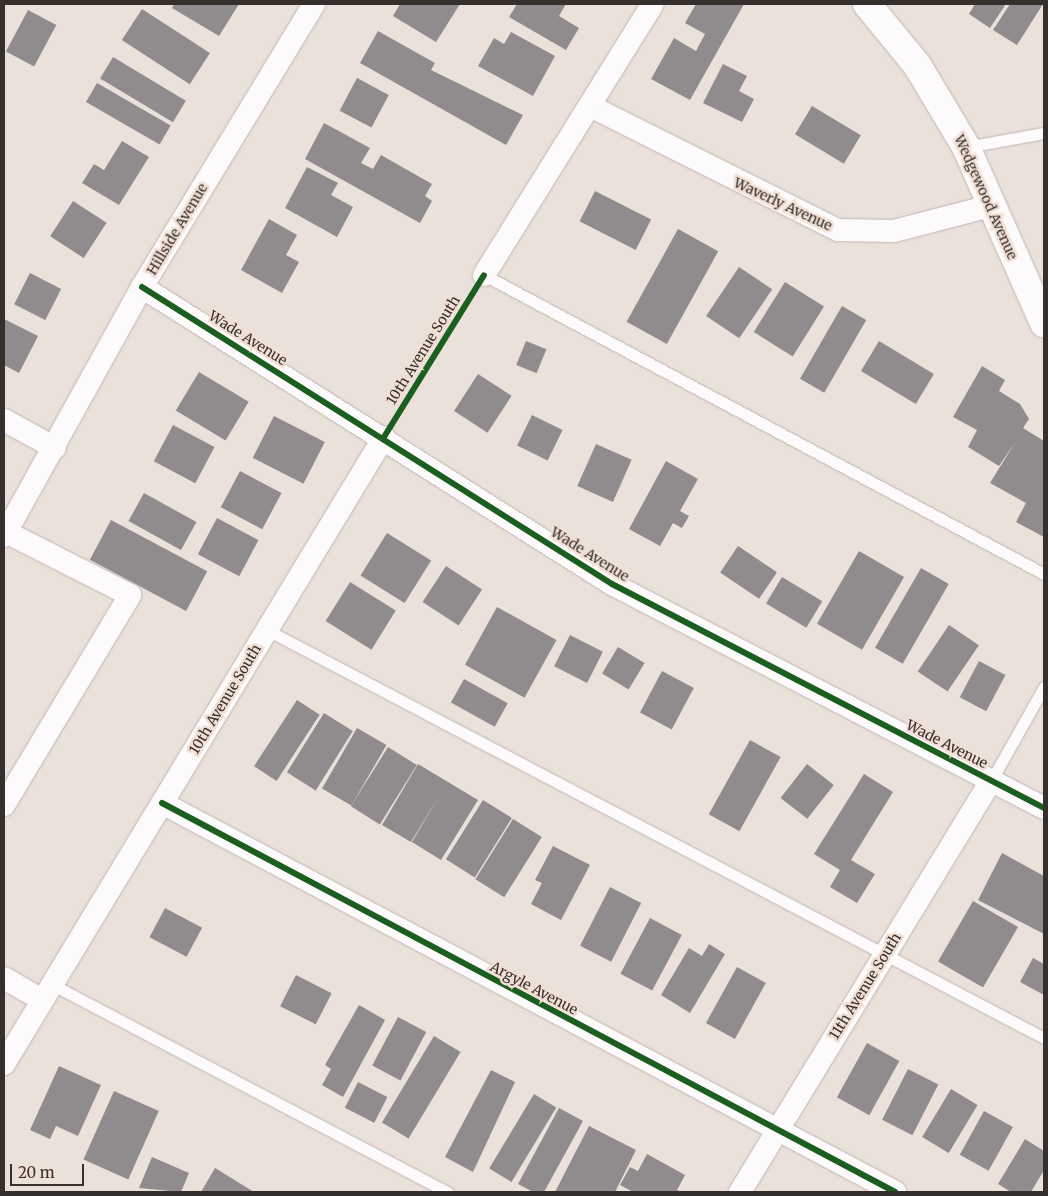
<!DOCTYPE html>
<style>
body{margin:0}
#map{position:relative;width:1048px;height:1196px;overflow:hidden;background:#ebe1db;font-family:Merriweather,serif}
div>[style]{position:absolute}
.building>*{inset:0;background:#908b8d;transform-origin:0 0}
.roads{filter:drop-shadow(0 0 1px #c0b8b3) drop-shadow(0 0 1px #c0b8b3)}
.lane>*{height:11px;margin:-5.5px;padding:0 5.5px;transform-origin:5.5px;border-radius:5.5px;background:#fcfafa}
.street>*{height:22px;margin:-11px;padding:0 11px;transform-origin:11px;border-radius:11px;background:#fcfafa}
.secondary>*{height:28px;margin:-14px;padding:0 14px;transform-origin:14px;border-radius:14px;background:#fcfafa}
.cycleway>*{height:6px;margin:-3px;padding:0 3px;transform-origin:3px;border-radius:3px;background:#1b5e20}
span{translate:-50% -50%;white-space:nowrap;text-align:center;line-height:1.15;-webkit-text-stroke:5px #f1dfd5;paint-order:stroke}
.street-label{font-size:14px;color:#36302c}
.frame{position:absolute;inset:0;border:5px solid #36302c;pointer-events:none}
.scale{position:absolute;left:10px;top:1164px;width:74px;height:22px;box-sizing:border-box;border:2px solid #36302c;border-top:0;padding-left:6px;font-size:15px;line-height:18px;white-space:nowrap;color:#36302c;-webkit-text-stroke:4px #f1dfd5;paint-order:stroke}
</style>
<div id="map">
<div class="building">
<div style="clip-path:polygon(174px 4px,239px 4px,219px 36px,172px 8px)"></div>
<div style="clip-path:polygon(400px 4px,460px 4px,436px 42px,393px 16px)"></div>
<div style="clip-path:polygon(517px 4px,566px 4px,559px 16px,579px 28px,566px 50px,509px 17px)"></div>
<div style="clip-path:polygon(696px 4px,744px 4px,690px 100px,651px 79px,674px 38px,696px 51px,705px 34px,685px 23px)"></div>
<div style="clip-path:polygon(975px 4px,1006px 4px,990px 28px,969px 14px)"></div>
<div style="clip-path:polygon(1010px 4px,1043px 4px,1017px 45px,993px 30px)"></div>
<div style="left:142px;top:9px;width:81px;height:37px;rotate:33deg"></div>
<div style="left:28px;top:10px;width:32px;height:47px;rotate:28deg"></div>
<div style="clip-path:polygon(378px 31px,435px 63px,431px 70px,523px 115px,506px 145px,360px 63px)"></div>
<div style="clip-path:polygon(511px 32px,555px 56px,533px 96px,478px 66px,494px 38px,504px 44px)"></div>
<div style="left:113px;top:57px;width:85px;height:25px;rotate:31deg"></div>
<div style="clip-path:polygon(723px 64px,747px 76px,739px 91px,754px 99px,742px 122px,703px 103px)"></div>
<div style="left:357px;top:78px;width:36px;height:37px;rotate:28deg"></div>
<div style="left:97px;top:83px;width:85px;height:22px;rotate:30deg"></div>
<div style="left:812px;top:106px;width:57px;height:33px;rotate:31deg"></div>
<div style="clip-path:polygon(324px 123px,370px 148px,361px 163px,373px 169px,381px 155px,432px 184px,425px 196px,432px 201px,420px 223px,305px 159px)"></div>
<div style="clip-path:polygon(122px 141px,149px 157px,119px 205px,82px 183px,94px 164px,104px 170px)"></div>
<div style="clip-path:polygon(307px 167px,338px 183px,331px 195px,353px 207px,337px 237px,285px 208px)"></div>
<div style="left:595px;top:191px;width:63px;height:34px;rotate:27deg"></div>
<div style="left:73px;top:201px;width:40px;height:42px;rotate:33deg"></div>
<div style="clip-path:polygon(269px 219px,297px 235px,286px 255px,299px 262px,282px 293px,241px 270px)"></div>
<div style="left:678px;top:229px;width:46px;height:106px;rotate:29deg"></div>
<div style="left:739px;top:267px;width:40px;height:59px;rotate:34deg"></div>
<div style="left:30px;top:273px;width:35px;height:35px;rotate:27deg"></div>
<div style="left:785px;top:282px;width:46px;height:59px;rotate:32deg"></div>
<div style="left:842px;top:306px;width:28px;height:84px;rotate:30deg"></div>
<div style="clip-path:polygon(4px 319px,38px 336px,19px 373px,4px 365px)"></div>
<div style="left:526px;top:341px;width:22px;height:26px;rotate:22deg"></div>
<div style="left:879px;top:341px;width:64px;height:35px;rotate:31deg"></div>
<div style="clip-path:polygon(982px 366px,1005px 380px,999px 391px,1020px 404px,1029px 419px,1023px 428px,1044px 441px,1044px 537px,1016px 522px,1026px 503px,990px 483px,1016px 441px,999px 466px,968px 447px,977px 430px,953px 417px)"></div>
<div style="left:199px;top:372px;width:58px;height:45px;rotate:31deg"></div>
<div style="left:478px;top:374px;width:40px;height:44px;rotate:33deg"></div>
<div style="left:532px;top:415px;width:34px;height:34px;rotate:26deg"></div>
<div style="left:274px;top:416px;width:57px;height:47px;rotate:27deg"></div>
<div style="left:173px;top:425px;width:47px;height:41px;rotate:28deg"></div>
<div style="left:596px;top:444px;width:39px;height:46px;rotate:24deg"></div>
<div style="clip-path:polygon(666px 461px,698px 479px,680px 511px,689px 516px,682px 528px,673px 523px,660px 546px,629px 529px)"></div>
<div style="left:240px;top:471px;width:47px;height:41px;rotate:28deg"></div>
<div style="left:144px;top:493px;width:60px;height:32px;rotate:29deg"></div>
<div style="left:217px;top:518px;width:47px;height:41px;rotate:28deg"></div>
<div style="left:111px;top:520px;width:109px;height:45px;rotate:28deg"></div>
<div style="left:387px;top:533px;width:52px;height:50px;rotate:32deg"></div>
<div style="left:738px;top:546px;width:47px;height:32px;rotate:34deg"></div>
<div style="left:859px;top:551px;width:52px;height:84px;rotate:30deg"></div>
<div style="left:446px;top:566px;width:43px;height:43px;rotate:33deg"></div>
<div style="left:921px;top:568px;width:32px;height:92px;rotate:30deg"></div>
<div style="left:782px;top:577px;width:47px;height:31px;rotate:31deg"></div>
<div style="left:350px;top:582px;width:54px;height:46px;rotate:32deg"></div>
<div style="left:497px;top:607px;width:68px;height:66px;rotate:29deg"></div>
<div style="left:949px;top:625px;width:36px;height:56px;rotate:34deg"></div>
<div style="left:570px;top:635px;width:37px;height:35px;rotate:27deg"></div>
<div style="left:618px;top:647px;width:31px;height:31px;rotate:31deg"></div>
<div style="left:979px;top:661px;width:30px;height:41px;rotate:28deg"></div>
<div style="left:662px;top:671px;width:36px;height:47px;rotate:28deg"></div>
<div style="left:464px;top:679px;width:50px;height:27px;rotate:29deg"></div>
<div style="left:297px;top:700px;width:27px;height:79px;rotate:33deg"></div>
<div style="left:324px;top:713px;width:34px;height:70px;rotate:32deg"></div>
<div style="left:357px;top:728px;width:34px;height:70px;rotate:30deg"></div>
<div style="left:750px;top:740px;width:35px;height:85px;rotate:29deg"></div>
<div style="left:388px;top:747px;width:34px;height:70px;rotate:32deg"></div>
<div style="clip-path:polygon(418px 764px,478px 800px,441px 860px,412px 842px,440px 794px,411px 842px,382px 825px)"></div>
<div style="left:807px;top:764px;width:34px;height:43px;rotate:38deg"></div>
<div style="clip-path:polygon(864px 774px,893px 792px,851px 860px,875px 874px,857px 903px,830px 887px,840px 870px,814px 854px)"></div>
<div style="left:483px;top:800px;width:34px;height:70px;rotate:32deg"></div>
<div style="left:513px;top:819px;width:34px;height:71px;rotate:32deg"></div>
<div style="clip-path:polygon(553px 846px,590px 865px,561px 920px,531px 904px,542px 883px,535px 880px)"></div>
<div style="clip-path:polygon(1002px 853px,1044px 876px,1044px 934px,978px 900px)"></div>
<div style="left:610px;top:887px;width:35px;height:66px;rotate:27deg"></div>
<div style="left:973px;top:901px;width:52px;height:70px;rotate:30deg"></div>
<div style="left:165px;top:908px;width:42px;height:33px;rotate:28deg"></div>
<div style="left:650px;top:918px;width:36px;height:63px;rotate:28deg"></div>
<div style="clip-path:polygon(709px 944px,725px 954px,690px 1013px,661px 995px,689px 948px,702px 956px)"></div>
<div style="clip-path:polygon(1033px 958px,1044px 964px,1044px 995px,1020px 982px)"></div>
<div style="left:737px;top:967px;width:33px;height:64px;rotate:29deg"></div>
<div style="left:296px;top:975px;width:40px;height:35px;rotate:27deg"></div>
<div style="clip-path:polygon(359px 1005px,385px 1020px,343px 1097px,322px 1085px,331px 1069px,325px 1065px)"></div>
<div style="left:398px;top:1017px;width:32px;height:55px;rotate:28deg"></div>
<div style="left:434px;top:1036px;width:31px;height:101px;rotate:31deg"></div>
<div style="left:867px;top:1043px;width:37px;height:62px;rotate:29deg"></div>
<div style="clip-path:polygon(59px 1066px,101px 1085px,78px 1136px,56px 1126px,50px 1139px,30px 1130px)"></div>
<div style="left:908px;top:1069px;width:34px;height:57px;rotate:27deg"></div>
<div style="clip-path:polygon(491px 1070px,515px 1082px,473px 1172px,445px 1157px)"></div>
<div style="left:358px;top:1082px;width:33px;height:29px;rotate:27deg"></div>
<div style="left:951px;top:1089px;width:31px;height:56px;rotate:31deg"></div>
<div style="left:114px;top:1091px;width:49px;height:75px;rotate:24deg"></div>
<div style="left:534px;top:1094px;width:26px;height:87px;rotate:31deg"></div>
<div style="clip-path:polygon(559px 1108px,583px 1121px,544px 1192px,533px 1192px,518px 1184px)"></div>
<div style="left:984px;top:1111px;width:33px;height:50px;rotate:29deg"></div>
<div style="clip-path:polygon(589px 1126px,636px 1150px,615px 1192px,555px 1192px)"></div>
<div style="clip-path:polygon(1025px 1139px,1044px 1151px,1044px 1170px,1031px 1192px,1011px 1192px,998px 1184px)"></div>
<div style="clip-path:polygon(647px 1154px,685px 1175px,677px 1190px,682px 1192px,633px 1192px,620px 1185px,630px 1167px,638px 1171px)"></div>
<div style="clip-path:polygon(152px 1157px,189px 1173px,181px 1192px,139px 1188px)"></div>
<div style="clip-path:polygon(215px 1168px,254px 1192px,201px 1192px)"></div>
</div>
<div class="roads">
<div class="lane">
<div style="left:966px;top:147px;width:79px;rotate:-10.2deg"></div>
<div style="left:484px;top:275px;width:635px;rotate:28.1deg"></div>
<div style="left:267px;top:630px;width:878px;rotate:27.7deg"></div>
<div style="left:991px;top:781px;width:108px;rotate:-60.6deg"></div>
<div style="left:51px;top:984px;width:448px;rotate:27.7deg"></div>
</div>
<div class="street">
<div style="left:590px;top:106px;width:277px;rotate:26.6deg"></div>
<div style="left:838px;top:230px;width:56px;rotate:1deg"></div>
<div style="left:894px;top:231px;width:99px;rotate:-14.6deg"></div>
<div style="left:484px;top:275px;width:319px;rotate:-58.1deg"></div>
<div style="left:142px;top:287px;width:556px;rotate:32.29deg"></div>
<div style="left:612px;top:584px;width:487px;rotate:27.4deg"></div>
<div style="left:4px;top:420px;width:58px;rotate:28.8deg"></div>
<div style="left:4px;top:536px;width:285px;rotate:-61deg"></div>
<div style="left:142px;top:287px;width:331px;rotate:-58.7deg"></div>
<div style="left:162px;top:803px;width:830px;rotate:27.95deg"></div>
<div style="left:4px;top:805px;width:245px;rotate:-59deg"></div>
<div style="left:130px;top:595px;width:139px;rotate:-153.1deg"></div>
<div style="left:4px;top:978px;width:44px;rotate:30.1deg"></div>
<div style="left:4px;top:1064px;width:733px;rotate:-58.78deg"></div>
<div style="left:740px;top:1192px;width:482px;rotate:-58.6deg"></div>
</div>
<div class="secondary">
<div style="left:867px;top:4px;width:79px;rotate:50.7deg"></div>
<div style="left:917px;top:65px;width:96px;rotate:59.1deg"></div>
<div style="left:966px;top:147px;width:193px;rotate:66.1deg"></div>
</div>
</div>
<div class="cycleway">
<div style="left:142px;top:287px;width:556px;rotate:32.29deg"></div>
<div style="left:612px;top:584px;width:487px;rotate:27.4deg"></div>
<div style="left:384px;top:437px;width:190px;rotate:-58.3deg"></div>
<div style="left:162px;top:803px;width:830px;rotate:27.95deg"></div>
</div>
<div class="street-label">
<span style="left:986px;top:197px;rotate:66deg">Wedgewood Avenue</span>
<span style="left:783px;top:204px;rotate:25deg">Waverly Avenue</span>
<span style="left:177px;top:229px;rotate:-59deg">Hillside Avenue</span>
<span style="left:248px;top:338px;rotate:32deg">Wade Avenue</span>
<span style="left:423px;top:350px;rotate:-58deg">10th Avenue South</span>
<span style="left:590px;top:554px;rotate:32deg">Wade Avenue</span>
<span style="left:225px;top:699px;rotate:-59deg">10th Avenue South</span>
<span style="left:947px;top:744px;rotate:27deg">Wade Avenue</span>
<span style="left:865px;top:986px;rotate:-58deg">11th Avenue South</span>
<span style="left:534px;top:988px;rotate:28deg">Argyle Avenue</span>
</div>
<div class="frame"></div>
<div class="scale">20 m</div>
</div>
